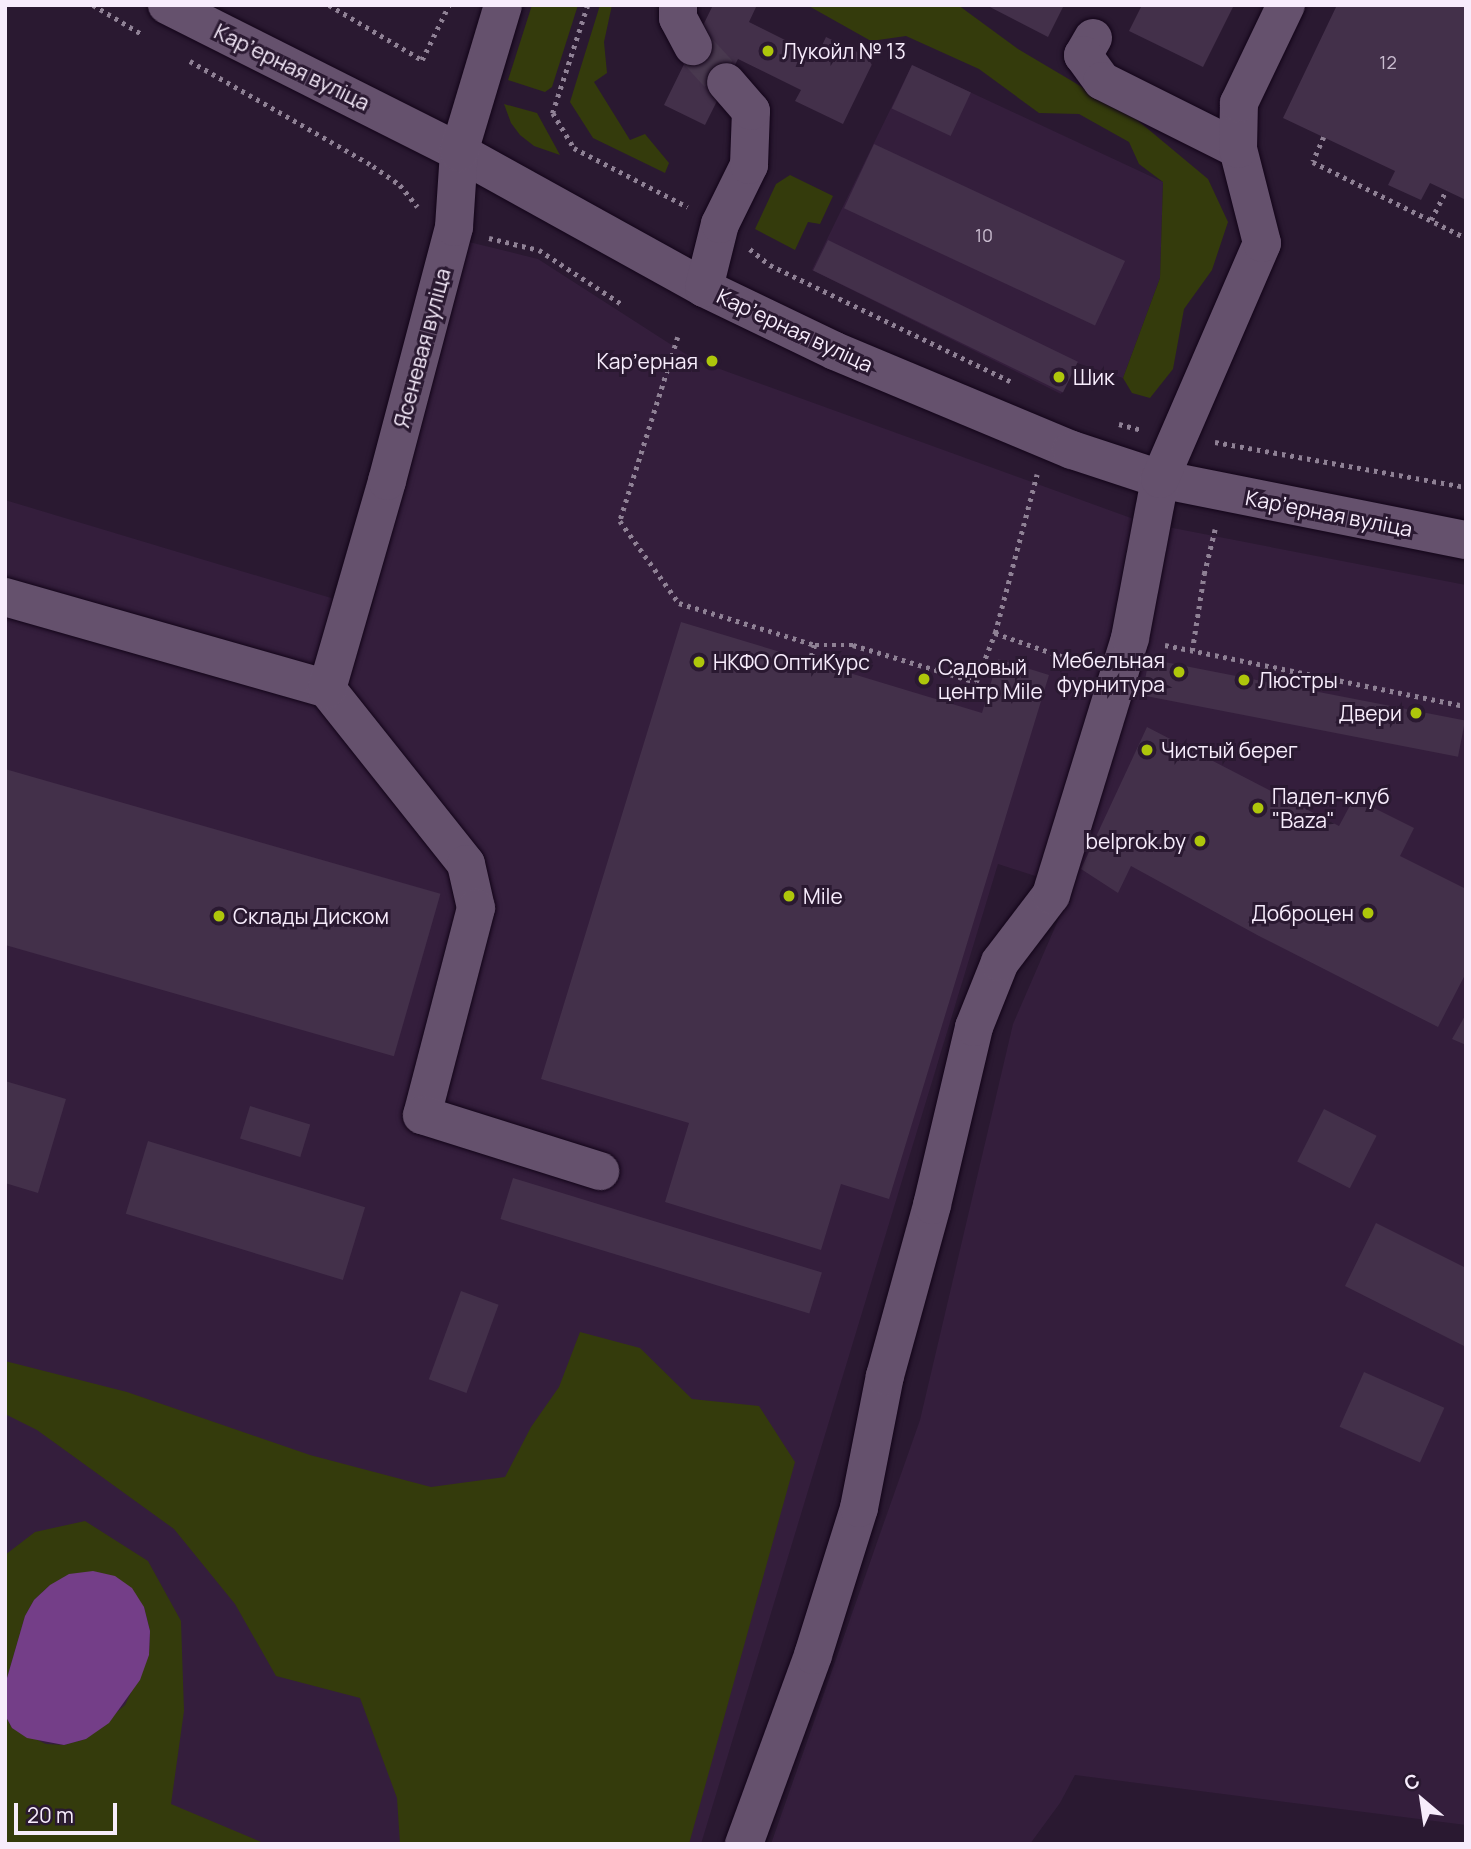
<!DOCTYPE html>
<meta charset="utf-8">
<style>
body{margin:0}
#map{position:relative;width:1471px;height:1849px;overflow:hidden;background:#2a1931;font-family:Manrope,sans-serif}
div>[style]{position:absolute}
.built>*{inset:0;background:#341e3c}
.green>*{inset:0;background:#343b0c}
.water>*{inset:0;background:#743e88}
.building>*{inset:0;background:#43304a;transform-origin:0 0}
.minor-tunnel>*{height:38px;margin-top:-19px;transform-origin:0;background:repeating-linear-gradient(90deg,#49394f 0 38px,transparent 0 57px)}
.path>*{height:4.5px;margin-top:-2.25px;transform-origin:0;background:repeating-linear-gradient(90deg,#8f8195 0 3.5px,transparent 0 8.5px)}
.roads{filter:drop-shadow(0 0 2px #120418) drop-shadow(0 0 2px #120418)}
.minor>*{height:38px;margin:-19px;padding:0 19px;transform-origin:19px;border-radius:19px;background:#65516d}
.dots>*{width:19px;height:19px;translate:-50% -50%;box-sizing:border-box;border:4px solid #2a1931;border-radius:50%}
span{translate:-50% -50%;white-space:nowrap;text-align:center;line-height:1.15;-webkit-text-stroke:6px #2a1931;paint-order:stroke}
.number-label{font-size:18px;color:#cabdd0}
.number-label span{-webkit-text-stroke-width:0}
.poi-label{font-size:21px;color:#f7ecfc}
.left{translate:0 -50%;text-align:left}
.right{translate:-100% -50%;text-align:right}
.street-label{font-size:21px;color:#f7ecfc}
.frame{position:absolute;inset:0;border:7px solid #f7ecfc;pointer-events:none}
.north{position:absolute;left:1387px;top:1765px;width:70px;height:70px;-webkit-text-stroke:5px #2a1931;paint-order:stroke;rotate:331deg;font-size:19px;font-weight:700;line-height:28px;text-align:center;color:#f7ecfc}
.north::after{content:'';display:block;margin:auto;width:24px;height:32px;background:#f7ecfc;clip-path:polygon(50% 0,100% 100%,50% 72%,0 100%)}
.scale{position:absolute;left:14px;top:1803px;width:103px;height:32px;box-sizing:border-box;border:4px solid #f7ecfc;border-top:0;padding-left:9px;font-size:21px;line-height:24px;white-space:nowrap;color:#f7ecfc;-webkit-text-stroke:5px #2a1931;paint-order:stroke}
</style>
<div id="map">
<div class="built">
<div style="clip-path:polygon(912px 65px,1163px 182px,1160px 278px,1123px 378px,1077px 363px,1061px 394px,812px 270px)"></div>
<div style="clip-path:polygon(465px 241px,538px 259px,695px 360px,1142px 522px,1466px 585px,1466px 1825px,1075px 1775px,1060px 1803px,1030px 1844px,771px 1844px,920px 1420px,1013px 1024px,1072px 888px,998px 864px,701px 1844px,5px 1844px,5px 500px,371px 610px)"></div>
</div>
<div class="green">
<div style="clip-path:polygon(532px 5px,578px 5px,552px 87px,545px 92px,508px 80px)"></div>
<div style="clip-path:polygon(600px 5px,612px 5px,604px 42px,607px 73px,594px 82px,630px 140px,645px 134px,669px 163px,665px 173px,593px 138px,570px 102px)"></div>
<div style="clip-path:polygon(807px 5px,958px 5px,1018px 49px,1136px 119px,1208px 179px,1228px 222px,1212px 270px,1184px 309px,1173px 369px,1150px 398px,1132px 393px,1123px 378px,1160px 278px,1163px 182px,1139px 164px,1129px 142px,1079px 114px,1039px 113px,979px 69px,906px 36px,871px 41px)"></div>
<div style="clip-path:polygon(504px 104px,537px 113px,560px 155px,534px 146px,520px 135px,511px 123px)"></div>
<div style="clip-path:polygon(790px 175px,833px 196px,820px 224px,808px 222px,795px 250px,755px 229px,776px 184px)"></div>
<div style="clip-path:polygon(580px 1332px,640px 1348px,692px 1399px,759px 1406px,795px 1462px,689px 1844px,400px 1844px,397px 1798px,360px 1698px,276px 1676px,235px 1604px,174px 1529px,37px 1430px,5px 1414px,5px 1361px,127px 1392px,310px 1455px,431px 1487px,505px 1477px,531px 1427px,559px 1387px)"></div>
<div style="clip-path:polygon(85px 1521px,148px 1561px,181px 1621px,184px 1711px,171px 1804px,266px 1844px,5px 1844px,5px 1715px,12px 1728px,46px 1744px,64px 1745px,86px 1739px,125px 1705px,149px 1655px,150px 1631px,144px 1607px,50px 1585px,34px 1600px,25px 1616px,5px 1685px,5px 1555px,35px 1532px)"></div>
</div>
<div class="water">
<div style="clip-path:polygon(93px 1571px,115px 1576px,132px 1588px,144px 1607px,150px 1631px,149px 1655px,140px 1680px,109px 1723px,86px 1739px,64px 1745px,27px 1738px,12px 1728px,5px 1715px,5px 1685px,25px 1616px,34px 1600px,50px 1585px,69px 1574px)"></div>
</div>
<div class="building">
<div style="clip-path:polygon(713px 5px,757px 5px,749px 22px,817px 56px,826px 37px,874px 60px,843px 124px,795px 101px,801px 90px,738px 59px,705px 125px,664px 105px)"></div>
<div style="clip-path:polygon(986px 5px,1064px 5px,1048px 37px)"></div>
<div style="clip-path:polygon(1142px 5px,1234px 5px,1203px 67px,1129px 31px)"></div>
<div style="clip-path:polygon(1337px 5px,1466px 5px,1466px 200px,1430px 183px,1421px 200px,1388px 185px,1395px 171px,1283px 118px)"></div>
<div style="left:912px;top:65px;width:65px;height:48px;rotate:25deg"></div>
<div style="left:874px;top:144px;width:277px;height:71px;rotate:25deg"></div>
<div style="left:828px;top:240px;width:278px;height:34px;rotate:26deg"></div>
<div style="clip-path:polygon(681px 622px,982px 713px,998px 659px,1049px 675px,889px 1199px,841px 1184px,821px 1250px,665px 1202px,689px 1123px,541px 1079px)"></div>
<div style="left:1149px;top:659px;width:322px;height:37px;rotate:11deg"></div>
<div style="clip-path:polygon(1147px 727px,1339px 826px,1354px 798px,1414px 828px,1400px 856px,1466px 889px,1466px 973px,1438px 1027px,1259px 936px,1131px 866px,1118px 893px,1081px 869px)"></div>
<div style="left:5px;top:769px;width:453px;height:169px;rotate:16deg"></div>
<div style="clip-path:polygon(1466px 1014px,1466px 1045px,1452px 1039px)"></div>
<div style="clip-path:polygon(5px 1081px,66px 1099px,38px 1193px,5px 1183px)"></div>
<div style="left:250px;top:1106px;width:63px;height:34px;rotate:17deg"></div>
<div style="left:1324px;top:1109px;width:59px;height:59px;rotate:27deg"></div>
<div style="left:148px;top:1141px;width:227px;height:76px;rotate:17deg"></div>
<div style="left:513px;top:1178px;width:323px;height:43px;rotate:17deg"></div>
<div style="clip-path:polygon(1376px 1223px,1466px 1268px,1466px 1347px,1345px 1286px)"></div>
<div style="left:461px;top:1291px;width:40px;height:94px;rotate:20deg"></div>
<div style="left:1364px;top:1372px;width:88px;height:60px;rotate:24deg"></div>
</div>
<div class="minor-tunnel">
<div style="left:693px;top:46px;width:49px;rotate:47.5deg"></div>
</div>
<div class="path">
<div style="left:93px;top:5px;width:55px;rotate:30.8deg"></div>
<div style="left:329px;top:5px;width:108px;rotate:30.6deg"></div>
<div style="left:422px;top:60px;width:61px;rotate:-63.9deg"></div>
<div style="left:588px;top:5px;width:114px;rotate:108deg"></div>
<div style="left:553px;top:113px;width:41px;rotate:59deg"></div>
<div style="left:574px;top:148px;width:128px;rotate:27.4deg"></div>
<div style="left:190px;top:61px;width:211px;rotate:29.8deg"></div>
<div style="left:373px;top:166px;width:33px;rotate:35deg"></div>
<div style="left:400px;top:185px;width:28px;rotate:51deg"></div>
<div style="left:1324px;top:137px;width:27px;rotate:114deg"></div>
<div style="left:1313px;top:162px;width:171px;rotate:26.4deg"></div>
<div style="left:1431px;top:220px;width:34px;rotate:-63deg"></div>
<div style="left:489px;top:238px;width:51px;rotate:13.5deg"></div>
<div style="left:539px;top:250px;width:100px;rotate:33.2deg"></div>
<div style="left:750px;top:249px;width:26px;rotate:39deg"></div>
<div style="left:770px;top:265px;width:267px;rotate:25.8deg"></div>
<div style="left:678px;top:337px;width:193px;rotate:107.5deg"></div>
<div style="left:620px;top:521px;width:101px;rotate:54.3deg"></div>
<div style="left:679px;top:603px;width:142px;rotate:17.2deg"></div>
<div style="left:815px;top:645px;width:17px;rotate:107deg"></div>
<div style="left:1119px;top:424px;width:23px;rotate:15deg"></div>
<div style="left:1215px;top:442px;width:255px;rotate:10.2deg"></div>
<div style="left:995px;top:633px;width:164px;rotate:-75.2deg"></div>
<div style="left:815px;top:645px;width:38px"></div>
<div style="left:853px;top:645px;width:128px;rotate:16.7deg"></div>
<div style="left:976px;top:682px;width:53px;rotate:-68.8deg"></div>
<div style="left:995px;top:633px;width:94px;rotate:19.2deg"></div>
<div style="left:1165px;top:645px;width:307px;rotate:11.5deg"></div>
<div style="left:1192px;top:651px;width:78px;rotate:-81.1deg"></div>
<div style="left:1204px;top:574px;width:46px;rotate:-76.3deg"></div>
</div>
<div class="roads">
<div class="minor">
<div style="left:167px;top:5px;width:327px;rotate:26.7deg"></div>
<div style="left:459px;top:152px;width:280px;rotate:29deg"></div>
<div style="left:704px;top:288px;width:145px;rotate:25.7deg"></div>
<div style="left:835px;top:351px;width:257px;rotate:22.7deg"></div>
<div style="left:1072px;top:450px;width:93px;rotate:18.2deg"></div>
<div style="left:1160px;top:479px;width:312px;rotate:11.3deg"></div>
<div style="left:678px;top:5px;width:13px;rotate:90deg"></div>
<div style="left:678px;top:18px;width:32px;rotate:62deg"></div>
<div style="left:1093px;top:38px;width:20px;rotate:120deg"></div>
<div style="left:1083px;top:55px;width:32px;rotate:54deg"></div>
<div style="left:1102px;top:81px;width:152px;rotate:26.6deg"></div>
<div style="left:704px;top:288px;width:66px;rotate:-76deg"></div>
<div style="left:720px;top:224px;width:66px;rotate:-63.8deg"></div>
<div style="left:749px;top:165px;width:54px;rotate:-87.9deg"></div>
<div style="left:751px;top:111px;width:38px;rotate:-131deg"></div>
<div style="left:5px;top:597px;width:335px;rotate:15.9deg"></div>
<div style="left:327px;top:689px;width:223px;rotate:51.5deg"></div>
<div style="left:466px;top:864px;width:45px;rotate:77.2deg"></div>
<div style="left:476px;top:908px;width:214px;rotate:104.6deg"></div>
<div style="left:422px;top:1115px;width:187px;rotate:17.5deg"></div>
<div style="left:327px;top:689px;width:216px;rotate:-73.9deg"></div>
<div style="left:387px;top:481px;width:263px;rotate:-75.2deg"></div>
<div style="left:454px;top:227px;width:75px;rotate:-86.2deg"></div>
<div style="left:459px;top:152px;width:153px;rotate:-73.3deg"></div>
<div style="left:744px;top:1844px;width:201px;rotate:-69.9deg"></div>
<div style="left:813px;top:1655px;width:154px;rotate:-72.6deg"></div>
<div style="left:859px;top:1508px;width:135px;rotate:-78.9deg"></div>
<div style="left:885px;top:1376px;width:177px;rotate:-74.6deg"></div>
<div style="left:932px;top:1205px;width:183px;rotate:-76.7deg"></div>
<div style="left:974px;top:1027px;width:70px;rotate:-68.2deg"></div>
<div style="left:1000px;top:962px;width:84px;rotate:-52.7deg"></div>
<div style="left:1051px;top:895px;width:269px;rotate:-72.9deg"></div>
<div style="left:1130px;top:638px;width:162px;rotate:-79.3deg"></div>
<div style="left:1160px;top:479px;width:257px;rotate:-66.6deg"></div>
<div style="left:1262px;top:243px;width:97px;rotate:-104.3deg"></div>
<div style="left:1238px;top:149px;width:46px;rotate:-88.8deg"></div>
<div style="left:1239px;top:103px;width:109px;rotate:-64.4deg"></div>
</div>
</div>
<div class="dots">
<div style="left:768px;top:51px;background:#aec60b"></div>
<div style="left:712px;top:361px;background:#aec60b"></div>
<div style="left:1059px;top:377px;background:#aec60b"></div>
<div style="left:699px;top:662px;background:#aec60b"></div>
<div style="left:1179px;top:672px;background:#aec60b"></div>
<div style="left:924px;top:679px;background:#aec60b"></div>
<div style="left:1244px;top:680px;background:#aec60b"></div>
<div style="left:1416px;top:713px;background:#aec60b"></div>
<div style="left:1147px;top:750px;background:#aec60b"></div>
<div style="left:1258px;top:808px;background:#aec60b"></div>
<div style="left:1200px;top:841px;background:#aec60b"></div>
<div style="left:789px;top:896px;background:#aec60b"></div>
<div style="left:1368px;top:913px;background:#aec60b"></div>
<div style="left:219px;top:916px;background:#aec60b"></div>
</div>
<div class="number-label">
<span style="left:1388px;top:62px">12</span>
<span style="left:984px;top:235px">10</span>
</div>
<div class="poi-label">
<span class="left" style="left:782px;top:51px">Лукойл № 13</span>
<span class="right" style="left:698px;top:361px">Карʼерная</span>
<span class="left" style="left:1073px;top:377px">Шик</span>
<span class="right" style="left:1165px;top:672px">Мебельная<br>фурнитура</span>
<span class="left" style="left:713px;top:662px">НКФО ОптиКурс</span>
<span class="left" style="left:938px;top:679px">Садовый<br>центр Mile</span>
<span class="left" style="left:1258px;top:680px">Люстры</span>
<span class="right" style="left:1402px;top:713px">Двери</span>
<span class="left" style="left:1161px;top:750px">Чистый берег</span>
<span class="left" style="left:1272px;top:808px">Падел-клуб<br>"Baza"</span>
<span class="right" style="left:1186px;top:841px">belprok.by</span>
<span class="left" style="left:803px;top:896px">Mile</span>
<span class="right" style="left:1354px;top:913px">Доброцен</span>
<span class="left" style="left:233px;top:916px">Склады Диском</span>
</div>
<div class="street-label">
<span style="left:292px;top:67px;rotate:26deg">Карʼерная вуліца</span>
<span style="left:795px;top:330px;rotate:25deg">Карʼерная вуліца</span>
<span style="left:422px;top:348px;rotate:-75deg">Ясеневая вуліца</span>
<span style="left:1329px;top:513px;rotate:11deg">Карʼерная вуліца</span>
</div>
<div class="frame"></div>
<div class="north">С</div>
<div class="scale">20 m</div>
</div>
